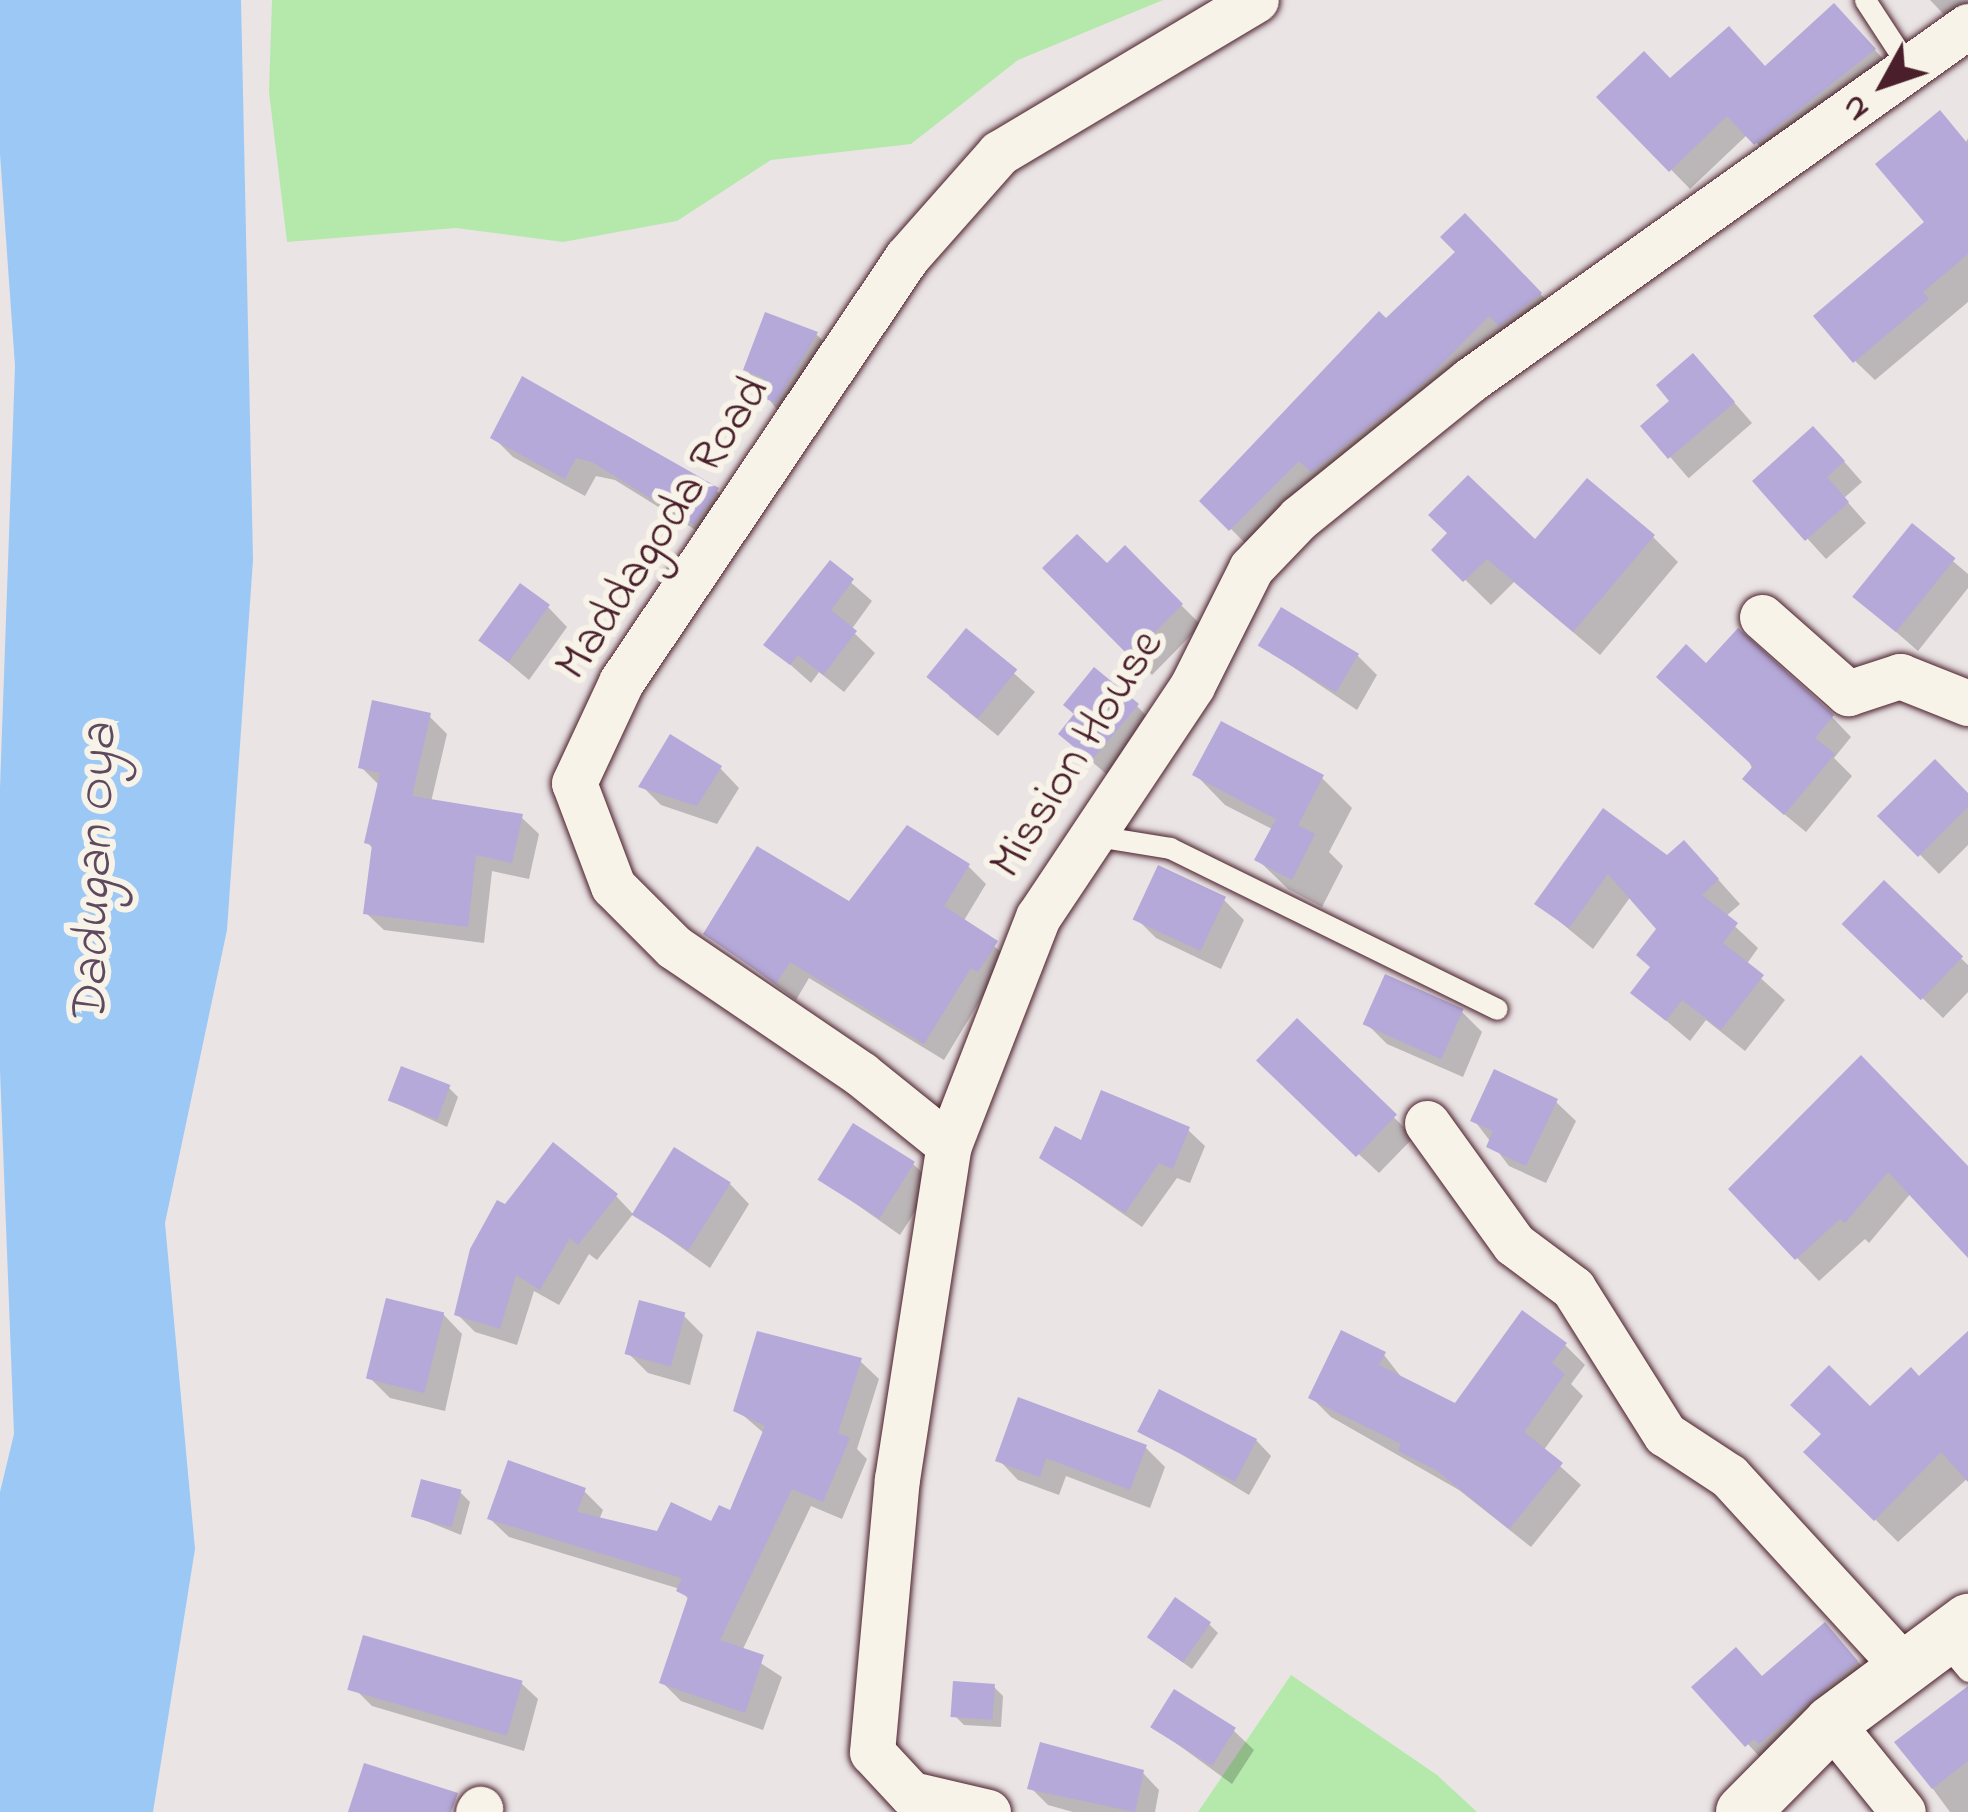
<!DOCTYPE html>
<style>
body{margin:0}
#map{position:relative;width:1968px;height:1812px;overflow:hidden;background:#eae4e5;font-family:"Indie Flower",sans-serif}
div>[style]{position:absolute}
.green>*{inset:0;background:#b4e9ab}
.water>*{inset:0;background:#9cc8f6}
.shadow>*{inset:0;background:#0003;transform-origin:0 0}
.building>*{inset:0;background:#b5a9d9;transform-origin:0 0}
.roads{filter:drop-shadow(0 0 3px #4a1f2b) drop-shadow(0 0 3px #4a1f2b)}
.service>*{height:21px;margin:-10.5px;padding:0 10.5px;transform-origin:10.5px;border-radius:10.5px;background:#f7f3e8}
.minor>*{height:45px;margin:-22.5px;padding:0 22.5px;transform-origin:22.5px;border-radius:22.5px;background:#f7f3e8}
.tertiary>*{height:54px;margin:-27px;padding:0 27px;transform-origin:27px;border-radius:27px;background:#f7f3e8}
span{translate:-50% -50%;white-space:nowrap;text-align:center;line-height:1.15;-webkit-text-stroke:12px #f7f3e8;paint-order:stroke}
.street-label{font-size:48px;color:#4a1f2b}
.water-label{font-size:51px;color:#5e495e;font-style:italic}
.north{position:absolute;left:1824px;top:24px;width:120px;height:120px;-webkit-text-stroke:9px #f7f3e8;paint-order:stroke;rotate:230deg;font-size:33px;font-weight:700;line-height:48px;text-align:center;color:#4a1f2b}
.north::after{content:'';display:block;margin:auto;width:42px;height:54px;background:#4a1f2b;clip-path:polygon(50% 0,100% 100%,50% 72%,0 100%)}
</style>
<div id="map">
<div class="green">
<div style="clip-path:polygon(272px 0,1163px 0,1018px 60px,911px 144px,771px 160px,677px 221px,563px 242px,456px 228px,287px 242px,269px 92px)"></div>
<div style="clip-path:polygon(1291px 1675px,1437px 1775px,1477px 1812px,1198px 1812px)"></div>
</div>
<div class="water">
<div style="clip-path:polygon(0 0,241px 0,253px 560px,227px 930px,165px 1223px,195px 1549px,153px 1812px,0 1812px,0 1492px,14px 1434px,0 1070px,0 788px,15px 366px,0 154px)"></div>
</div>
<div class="shadow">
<div style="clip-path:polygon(1930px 0,1968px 0,1968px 10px,1953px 24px)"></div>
<div style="clip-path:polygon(1854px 27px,1893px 70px,1776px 163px,1748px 134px,1690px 189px,1600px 97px,1766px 69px)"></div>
<div style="clip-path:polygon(1968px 138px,1968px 302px,1875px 380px,1855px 361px)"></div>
<div style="clip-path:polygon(1465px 217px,1564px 318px,1255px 553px,1203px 501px,1460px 252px)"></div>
<div style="clip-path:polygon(816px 334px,836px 354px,781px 415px,746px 369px)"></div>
<div style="left:1712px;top:377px;width:61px;height:84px;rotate:49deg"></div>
<div style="clip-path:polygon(493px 437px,717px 491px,737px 510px,715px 542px,615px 480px,596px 476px,585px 496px,513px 457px)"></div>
<div style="clip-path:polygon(1833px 449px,1862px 482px,1844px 498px,1866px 523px,1826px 559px,1756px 482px)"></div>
<div style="clip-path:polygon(1913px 527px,1968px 574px,1968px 588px,1918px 651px,1857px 598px)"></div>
<div style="clip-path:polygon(1653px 537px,1678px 562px,1600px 655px,1514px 582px,1491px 605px,1435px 550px)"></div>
<div style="clip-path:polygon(1125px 549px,1201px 625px,1152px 675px,1046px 568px,1107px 567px)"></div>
<div style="clip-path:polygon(830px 564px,872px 601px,851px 630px,875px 653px,844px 692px,819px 672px,811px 683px,767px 644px)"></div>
<div style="clip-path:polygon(548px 607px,567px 627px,529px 680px,483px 641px)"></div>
<div style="clip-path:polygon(967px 632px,1035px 692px,998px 736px,949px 696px)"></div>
<div style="clip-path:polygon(1262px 646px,1357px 655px,1377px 675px,1357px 710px)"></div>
<div style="clip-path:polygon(1706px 667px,1832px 717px,1851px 737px,1834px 758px,1852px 776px,1806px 832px,1766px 799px)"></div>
<div style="clip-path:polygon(1137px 706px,1156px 726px,1112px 779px,1082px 753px)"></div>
<div style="clip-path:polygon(429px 716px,447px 734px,431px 802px,521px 817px,539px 834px,529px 879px,492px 871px,484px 943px,384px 930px,366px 913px,374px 850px,367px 842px,380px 786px,361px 767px)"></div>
<div style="clip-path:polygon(720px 768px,739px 788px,717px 824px,661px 805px,642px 786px)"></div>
<div style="clip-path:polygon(1196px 775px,1322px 778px,1352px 808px,1329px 852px,1343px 866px,1322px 907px,1288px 889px,1258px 860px,1274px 830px,1225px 805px)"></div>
<div style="clip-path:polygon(1968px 797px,1968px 845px,1939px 874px,1882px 816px)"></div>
<div style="clip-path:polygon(1604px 813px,1667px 859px,1706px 866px,1740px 904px,1725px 917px,1758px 948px,1746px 965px,1785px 1000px,1745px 1051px,1706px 1020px,1690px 1041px,1634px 993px,1653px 968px,1659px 929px,1631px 896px,1593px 949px,1538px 904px)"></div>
<div style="clip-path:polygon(968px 866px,986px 884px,963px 922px,1014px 962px,990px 984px,944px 1060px,809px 978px,796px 1000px,707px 934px,850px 905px)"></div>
<div style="clip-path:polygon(1884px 885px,1968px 965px,1968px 992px,1943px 1018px,1846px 924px)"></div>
<div style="clip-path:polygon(1224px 900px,1244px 920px,1221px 969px,1156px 938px,1136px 918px)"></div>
<div style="clip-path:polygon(1462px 1012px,1482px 1032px,1463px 1077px,1387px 1044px,1367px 1024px)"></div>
<div style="clip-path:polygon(1297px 1023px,1414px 1137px,1379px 1173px,1278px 1079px)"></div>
<div style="clip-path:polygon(1861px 1059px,1968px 1170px,1968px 1253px,1911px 1193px,1869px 1243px,1865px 1239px,1819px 1281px,1797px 1258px)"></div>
<div style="clip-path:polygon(448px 1087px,458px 1097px,447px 1127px,391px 1101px)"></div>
<div style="clip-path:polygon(1556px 1102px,1576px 1121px,1546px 1183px,1509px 1166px,1474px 1120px)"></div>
<div style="clip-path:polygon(1188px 1130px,1205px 1146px,1190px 1183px,1177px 1178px,1142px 1227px,1042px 1158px)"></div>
<div style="clip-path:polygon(913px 1164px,933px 1183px,900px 1235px,822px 1180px)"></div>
<div style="clip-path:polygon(730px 1184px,749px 1204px,710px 1268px,636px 1215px)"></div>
<div style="clip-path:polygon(616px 1196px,633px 1214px,597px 1260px,589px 1254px,559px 1305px,534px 1291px,517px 1345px,475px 1332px,457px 1314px,505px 1208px)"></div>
<div style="clip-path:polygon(443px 1314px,462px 1334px,445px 1411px,390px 1398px,370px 1378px)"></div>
<div style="clip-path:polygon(683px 1315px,703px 1335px,690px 1385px,648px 1373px,629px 1354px)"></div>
<div style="clip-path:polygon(1968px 1332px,1968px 1478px,1898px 1542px,1807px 1452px,1919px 1380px)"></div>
<div style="clip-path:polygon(1565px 1345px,1585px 1365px,1571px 1384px,1583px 1396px,1543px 1451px,1581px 1485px,1531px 1547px,1459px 1490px,1331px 1417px,1311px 1397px,1384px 1355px,1402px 1378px,1456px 1407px)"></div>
<div style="clip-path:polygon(860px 1361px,879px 1379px,857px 1449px,867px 1459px,842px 1519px,811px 1506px,742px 1651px,782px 1677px,763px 1730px,681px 1701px,662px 1682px,690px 1601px,680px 1589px,509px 1537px,490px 1519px,584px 1491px,603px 1510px,599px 1520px,659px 1535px,712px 1525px,732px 1514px,765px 1434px,737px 1410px)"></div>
<div style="clip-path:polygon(1146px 1433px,1256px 1440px,1271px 1456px,1249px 1495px)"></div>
<div style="clip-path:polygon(1145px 1447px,1165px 1467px,1150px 1508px,1066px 1476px,1059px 1495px,1018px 1480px,999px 1460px)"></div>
<div style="clip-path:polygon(461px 1493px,470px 1502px,461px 1535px,414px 1516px)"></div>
<div style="clip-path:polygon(1209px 1624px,1218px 1633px,1192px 1669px,1160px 1646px)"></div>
<div style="clip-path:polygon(1844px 1646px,1876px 1682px,1767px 1765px,1696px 1687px,1763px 1679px)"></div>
<div style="clip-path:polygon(522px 1684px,538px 1699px,524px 1751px,372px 1706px,356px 1690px)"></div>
<div style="clip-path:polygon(994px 1687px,1003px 1696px,1001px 1727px,964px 1725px,955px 1716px)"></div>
<div style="clip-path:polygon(1968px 1697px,1968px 1812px,1950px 1812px,1899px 1743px)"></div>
<div style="clip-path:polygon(1154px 1727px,1234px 1731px,1254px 1750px,1232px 1784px)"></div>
<div style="clip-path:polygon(1142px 1772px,1159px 1790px,1155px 1812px,1073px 1812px,1048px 1805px,1031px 1788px)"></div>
</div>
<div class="building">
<div style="clip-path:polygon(1834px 3px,1876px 49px,1754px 145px,1727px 116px,1669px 172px,1596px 97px,1644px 51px,1670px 78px,1729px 26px,1765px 66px)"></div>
<div style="clip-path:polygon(1940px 110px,1968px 144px,1968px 254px,1923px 292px,1929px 299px,1853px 363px,1813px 316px,1924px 222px,1875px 164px)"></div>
<div style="clip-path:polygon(1465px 213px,1542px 293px,1499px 326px,1489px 316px,1421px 385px,1311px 472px,1299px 461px,1229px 531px,1199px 501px,1379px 311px,1386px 318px,1455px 252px,1440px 237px)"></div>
<div style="clip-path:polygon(765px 312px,818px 332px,776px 403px,758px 396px,764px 378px,743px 370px)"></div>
<div style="clip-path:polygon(1693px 353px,1735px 402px,1668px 459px,1640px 426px,1669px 401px,1656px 385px)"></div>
<div style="clip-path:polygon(522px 376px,719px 488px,694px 525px,592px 462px,576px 458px,565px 479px,490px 438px)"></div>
<div style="clip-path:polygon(1813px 426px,1845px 461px,1827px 477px,1849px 502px,1805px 541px,1752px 481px)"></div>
<div style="clip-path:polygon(1468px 475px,1535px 539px,1587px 478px,1655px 535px,1573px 632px,1487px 559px,1463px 582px,1431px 550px,1447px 533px,1428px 515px)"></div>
<div style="left:1912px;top:523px;width:56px;height:95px;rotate:39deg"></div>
<div style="clip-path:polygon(1077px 534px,1107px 563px,1125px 545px,1183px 604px,1130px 657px,1042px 568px)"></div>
<div style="clip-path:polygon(830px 560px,854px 579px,831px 610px,857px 631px,823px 675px,798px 655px,790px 665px,763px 645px)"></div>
<div style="left:520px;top:583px;width:37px;height:71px;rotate:36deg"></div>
<div style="left:1281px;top:607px;width:91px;height:45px;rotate:31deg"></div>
<div style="left:966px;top:628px;width:66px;height:63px;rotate:39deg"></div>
<div style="clip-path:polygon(1738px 628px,1834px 715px,1815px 738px,1835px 754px,1784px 815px,1742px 779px,1753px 766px,1656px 677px,1686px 644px,1706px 663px)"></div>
<div style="clip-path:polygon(1094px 667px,1139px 704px,1091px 761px,1058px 734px,1074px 714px,1063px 705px)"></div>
<div style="clip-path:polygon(372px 700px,431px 713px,412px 796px,523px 814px,512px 863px,476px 855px,468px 927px,363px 914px,372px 845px,364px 843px,380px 773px,358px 768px)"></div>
<div style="clip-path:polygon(1221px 721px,1324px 775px,1298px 825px,1315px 834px,1292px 880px,1254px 860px,1276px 819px,1192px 775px)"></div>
<div style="clip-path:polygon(670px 734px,722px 766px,697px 806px,638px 787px)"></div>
<div style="clip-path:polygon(1935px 759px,1968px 793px,1968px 807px,1918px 857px,1877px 816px)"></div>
<div style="clip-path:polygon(1603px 808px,1667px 855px,1684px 840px,1719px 879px,1702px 895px,1738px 923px,1723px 943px,1764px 975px,1721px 1030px,1682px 1000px,1666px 1021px,1630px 993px,1650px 967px,1636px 955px,1656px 929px,1608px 874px,1569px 928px,1534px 904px)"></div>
<div style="clip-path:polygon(907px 825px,970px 864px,944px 906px,998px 941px,978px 972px,971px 968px,924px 1044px,790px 962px,776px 984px,703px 934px,757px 846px,849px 901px)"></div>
<div style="left:1158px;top:865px;width:75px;height:60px;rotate:25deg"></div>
<div style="left:1884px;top:880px;width:110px;height:61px;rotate:44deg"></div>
<div style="left:1385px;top:974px;width:86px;height:55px;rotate:24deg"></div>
<div style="left:1297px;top:1018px;width:139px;height:59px;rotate:44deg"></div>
<div style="clip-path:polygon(1861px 1055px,1968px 1166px,1968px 1258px,1888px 1172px,1845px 1223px,1840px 1219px,1795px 1260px,1728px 1189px)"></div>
<div style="left:401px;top:1066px;width:53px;height:37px;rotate:21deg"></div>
<div style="clip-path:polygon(1494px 1069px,1558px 1099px,1526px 1166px,1486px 1147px,1493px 1131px,1470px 1121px)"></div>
<div style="clip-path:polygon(1101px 1090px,1190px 1127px,1173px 1169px,1159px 1163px,1125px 1213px,1039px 1158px,1055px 1126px,1081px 1140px)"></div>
<div style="left:853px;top:1123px;width:73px;height:67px;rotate:32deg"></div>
<div style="clip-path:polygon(553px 1142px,618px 1194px,578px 1245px,570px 1238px,540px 1290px,516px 1275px,500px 1329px,454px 1315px,470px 1249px,497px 1200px,505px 1204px)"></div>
<div style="left:674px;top:1147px;width:67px;height:80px;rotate:32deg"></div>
<div style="left:386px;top:1298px;width:60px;height:83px;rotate:14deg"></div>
<div style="left:639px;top:1300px;width:48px;height:56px;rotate:15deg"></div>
<div style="clip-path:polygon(1522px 1310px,1567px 1343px,1552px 1363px,1565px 1374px,1524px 1432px,1563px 1463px,1509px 1529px,1436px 1470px,1398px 1451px,1401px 1444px,1308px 1398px,1341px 1330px,1386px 1352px,1379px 1365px,1455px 1403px)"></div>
<div style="clip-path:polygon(757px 1331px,862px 1358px,838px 1433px,850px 1438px,823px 1502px,792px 1489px,720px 1640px,764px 1655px,745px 1713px,659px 1683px,688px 1597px,676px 1591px,682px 1578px,487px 1519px,508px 1460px,586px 1488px,577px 1512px,657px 1531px,671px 1502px,711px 1521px,719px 1505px,730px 1510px,765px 1426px,733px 1411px)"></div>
<div style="clip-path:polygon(1968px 1331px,1968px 1482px,1941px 1452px,1874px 1521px,1803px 1452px,1821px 1434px,1790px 1405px,1829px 1365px,1870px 1406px,1911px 1367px,1919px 1376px)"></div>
<div style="left:1159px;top:1389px;width:110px;height:48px;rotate:27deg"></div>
<div style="clip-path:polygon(1018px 1397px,1147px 1445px,1130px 1490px,1046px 1458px,1040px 1477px,995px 1461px)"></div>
<div style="left:421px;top:1479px;width:42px;height:39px;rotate:15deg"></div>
<div style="left:1175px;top:1597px;width:44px;height:49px;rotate:35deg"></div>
<div style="clip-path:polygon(1825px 1622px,1858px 1661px,1759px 1744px,1754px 1739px,1745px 1747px,1691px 1687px,1736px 1647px,1762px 1676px)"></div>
<div style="left:363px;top:1635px;width:166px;height:57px;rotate:16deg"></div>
<div style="left:953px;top:1681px;width:42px;height:36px;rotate:4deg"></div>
<div style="clip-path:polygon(1968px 1686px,1968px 1761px,1932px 1789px,1894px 1742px)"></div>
<div style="left:1174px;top:1689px;width:73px;height:45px;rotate:32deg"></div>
<div style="clip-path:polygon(1040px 1742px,1144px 1770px,1135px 1812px,1027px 1789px)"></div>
<div style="clip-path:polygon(364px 1763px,458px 1793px,451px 1812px,348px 1812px)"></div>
</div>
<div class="roads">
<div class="service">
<div style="left:1865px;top:0;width:86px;rotate:56.9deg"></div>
<div style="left:1091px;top:835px;width:80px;rotate:9.3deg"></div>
<div style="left:1170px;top:848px;width:364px;rotate:26.2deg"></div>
<div style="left:1943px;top:1641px;width:39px;rotate:50deg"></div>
</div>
<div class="minor">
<div style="left:1762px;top:617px;width:115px;rotate:41.5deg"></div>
<div style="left:1848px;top:693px;width:55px;rotate:-18.1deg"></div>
<div style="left:1900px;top:676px;width:73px;rotate:21.7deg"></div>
<div style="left:1427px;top:1123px;width:149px;rotate:54.3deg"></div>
<div style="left:1514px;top:1244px;width:74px;rotate:36.7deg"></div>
<div style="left:1573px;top:1288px;width:173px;rotate:57.8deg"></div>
<div style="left:1665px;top:1434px;width:77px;rotate:33.3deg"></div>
<div style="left:1729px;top:1476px;width:258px;rotate:47.5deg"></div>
<div style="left:949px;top:1145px;width:113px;rotate:-141.1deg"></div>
<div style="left:861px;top:1074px;width:226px;rotate:-145.8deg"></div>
<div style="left:674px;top:947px;width:86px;rotate:-135deg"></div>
<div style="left:613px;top:886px;width:110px;rotate:-110.7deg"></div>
<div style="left:574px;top:783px;width:111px;rotate:-65deg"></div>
<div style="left:621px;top:682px;width:512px;rotate:-56.06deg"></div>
<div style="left:907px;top:257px;width:139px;rotate:-48.5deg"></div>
<div style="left:999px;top:153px;width:299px;rotate:-30.8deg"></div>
<div style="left:1831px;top:1723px;width:114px;rotate:51deg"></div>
<div style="left:478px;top:1812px;width:4px;rotate:-56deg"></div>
<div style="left:988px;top:1812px;width:79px;rotate:-166.8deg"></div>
<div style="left:911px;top:1794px;width:57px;rotate:-132.9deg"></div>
<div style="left:872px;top:1752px;width:274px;rotate:-84.8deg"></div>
<div style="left:897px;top:1479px;width:338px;rotate:-81.2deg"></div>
<div style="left:949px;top:1145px;width:245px;rotate:-68.7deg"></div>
<div style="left:1038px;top:917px;width:278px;rotate:-56.3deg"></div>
<div style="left:1192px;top:686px;width:132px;rotate:-63.4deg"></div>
<div style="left:1251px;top:568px;width:69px;rotate:-46.2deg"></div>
<div style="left:1299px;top:518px;width:220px;rotate:-38.9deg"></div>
<div style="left:1470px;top:380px;width:611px;rotate:-35.41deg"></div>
</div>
<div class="tertiary">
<div style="left:1743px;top:1812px;width:125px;rotate:-45.3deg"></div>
<div style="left:1831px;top:1723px;width:171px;rotate:-36.7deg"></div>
</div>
</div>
<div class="street-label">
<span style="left:664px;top:529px;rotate:-57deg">Maddagoda Road</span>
<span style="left:1078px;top:755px;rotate:-58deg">Mission House</span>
</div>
<div class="water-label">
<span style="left:97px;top:874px;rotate:-88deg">Dadugan Oya</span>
</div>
<div class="north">N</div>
</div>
